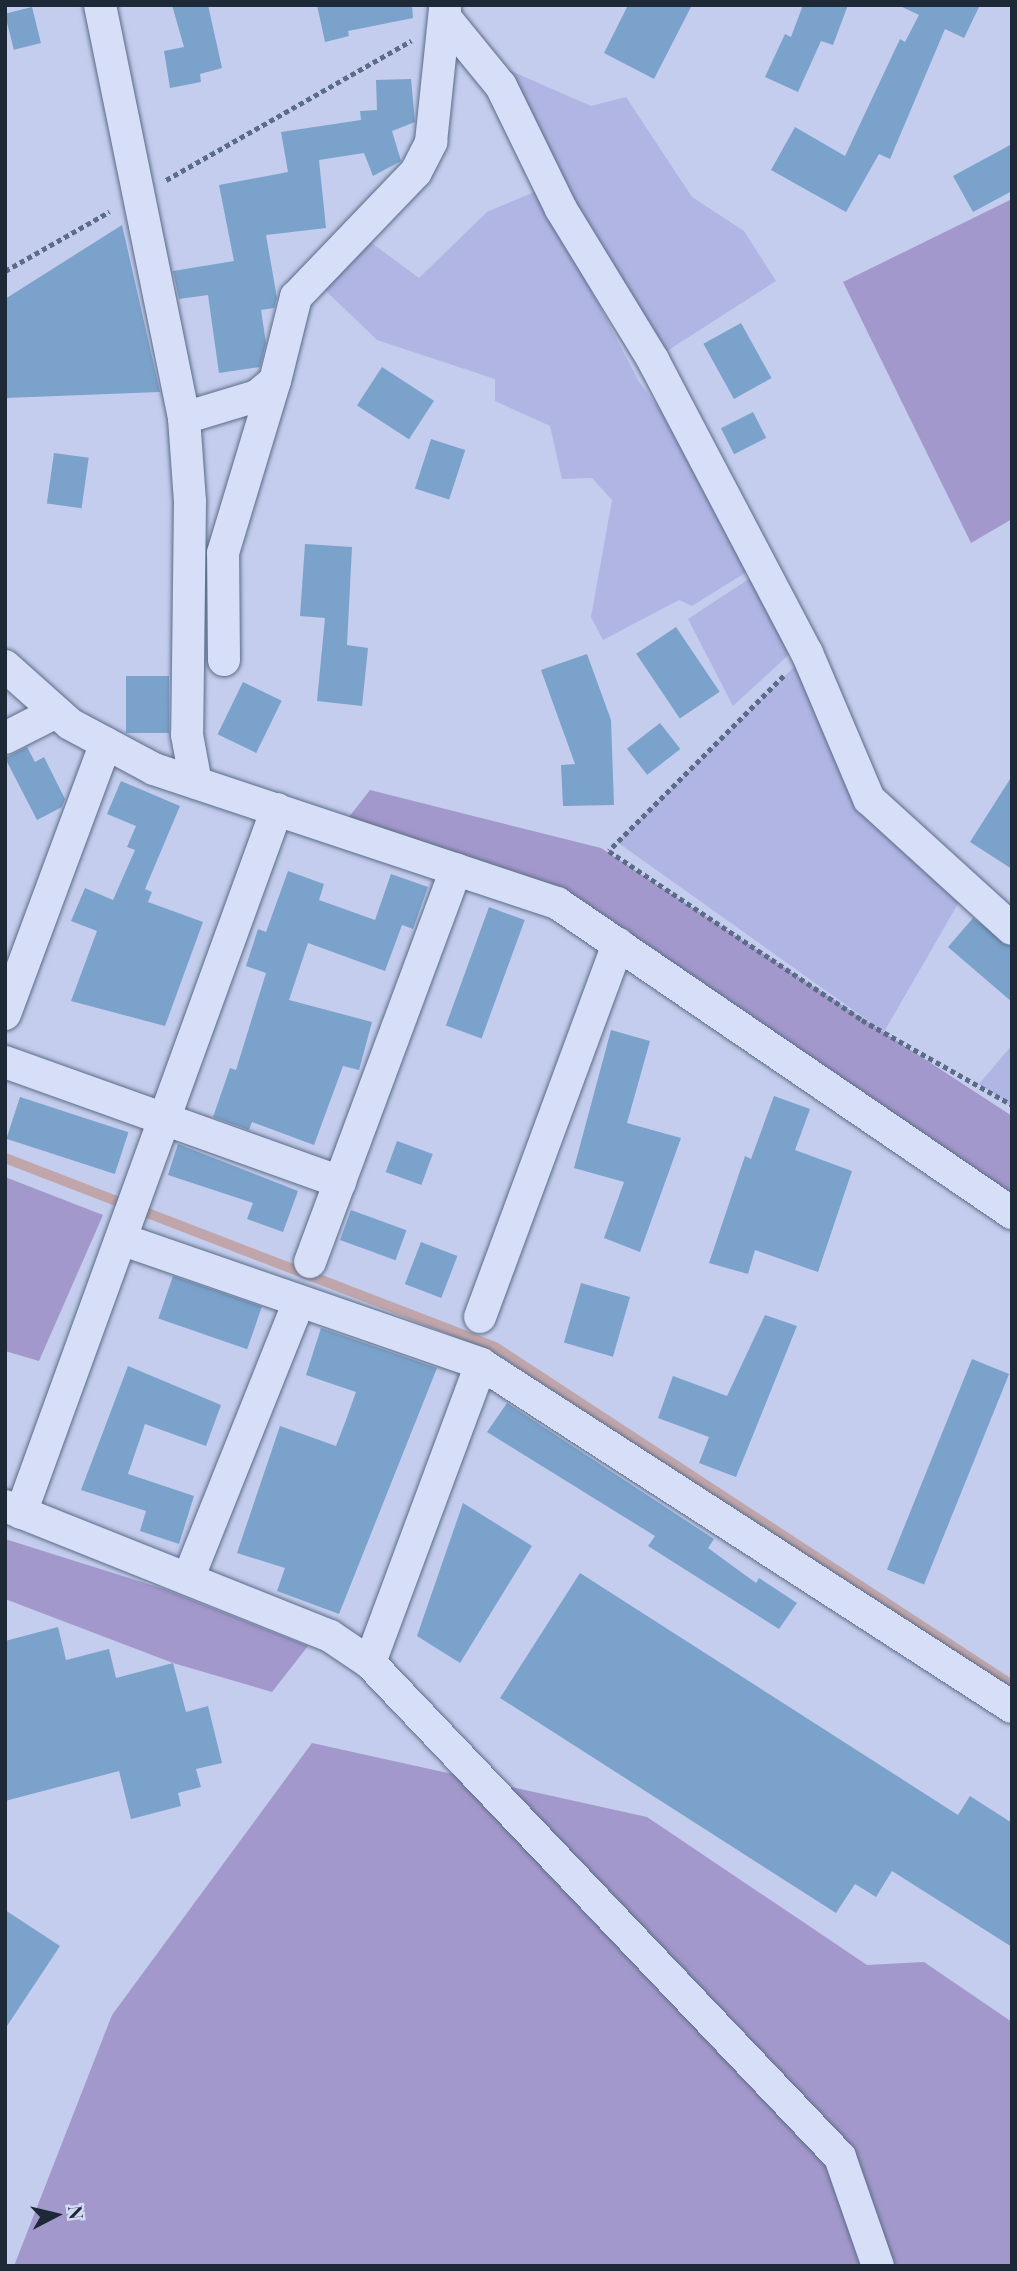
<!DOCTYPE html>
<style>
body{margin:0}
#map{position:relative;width:1017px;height:2271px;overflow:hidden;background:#c4cded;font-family:"Playfair Display",serif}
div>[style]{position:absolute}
.farmland>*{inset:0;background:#b1b5e3}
.green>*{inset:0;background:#a398cb}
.stream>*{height:10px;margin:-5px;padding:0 5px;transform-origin:5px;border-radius:5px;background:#c0a6ab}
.building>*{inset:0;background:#7ba2cb;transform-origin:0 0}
.path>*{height:4.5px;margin-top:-2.25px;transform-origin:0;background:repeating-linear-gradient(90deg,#5b6c87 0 5px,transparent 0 8.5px)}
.roads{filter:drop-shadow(0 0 2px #5b6c87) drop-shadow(0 0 2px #5b6c87)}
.street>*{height:32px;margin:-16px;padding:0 16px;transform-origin:16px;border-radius:16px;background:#d7def8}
span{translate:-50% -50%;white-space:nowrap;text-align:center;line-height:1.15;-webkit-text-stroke:7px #d3daf5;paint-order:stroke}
.frame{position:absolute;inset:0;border:7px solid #1e2938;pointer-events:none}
.north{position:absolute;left:21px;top:2180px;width:70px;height:70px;-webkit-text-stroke:5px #d3daf5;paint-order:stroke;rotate:83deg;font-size:19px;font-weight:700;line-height:28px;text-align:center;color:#1e2938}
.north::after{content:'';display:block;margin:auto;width:24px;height:32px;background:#1e2938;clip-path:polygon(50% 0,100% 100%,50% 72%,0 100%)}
</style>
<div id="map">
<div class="farmland">
<div style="clip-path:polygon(502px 67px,591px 106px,626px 97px,692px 197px,744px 231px,776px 281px,653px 360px)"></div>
<div style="clip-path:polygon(539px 190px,639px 382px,729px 501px,761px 563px,692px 606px,679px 600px,603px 640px,591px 617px,612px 500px,592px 478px,562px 479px,550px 426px,495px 401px,495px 379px,377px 340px,324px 289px,365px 238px,419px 278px,487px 212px)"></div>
<div style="clip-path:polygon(758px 573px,795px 649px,733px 706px,688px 619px)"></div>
<div style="clip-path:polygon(800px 661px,861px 800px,963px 895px,884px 1032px,617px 842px)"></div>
<div style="clip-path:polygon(1012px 1045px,1012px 1107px,979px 1084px)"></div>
</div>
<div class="green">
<div style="clip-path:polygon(1012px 199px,1012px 519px,971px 543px,843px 282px)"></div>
<div style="clip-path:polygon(370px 790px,601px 848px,1012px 1116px,1012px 1215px,557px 903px,339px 830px)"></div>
<div style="clip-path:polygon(5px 1177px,103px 1215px,39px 1361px,5px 1351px)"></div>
<div style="clip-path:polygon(5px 1539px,164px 1589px,308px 1646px,272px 1692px,173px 1663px,5px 1599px)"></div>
<div style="clip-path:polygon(312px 1743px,647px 1817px,867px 1965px,924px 1962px,1012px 2022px,1012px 2266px,14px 2266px,112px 2015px)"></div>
</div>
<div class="stream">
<div style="left:5px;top:1158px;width:525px;rotate:21.09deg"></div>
<div style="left:495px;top:1347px;width:618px;rotate:33.18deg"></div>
</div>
<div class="building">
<div style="clip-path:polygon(172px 5px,208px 5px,222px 68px,200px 74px,201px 82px,170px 88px,164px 51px,184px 47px)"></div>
<div style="clip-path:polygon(317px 5px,412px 5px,413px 18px,348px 31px,349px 36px,325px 42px)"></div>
<div style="clip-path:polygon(628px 5px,692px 5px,654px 79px,604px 53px)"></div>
<div style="clip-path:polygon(803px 5px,848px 5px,833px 45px,821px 41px,798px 92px,765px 77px,785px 34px,791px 37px)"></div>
<div style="clip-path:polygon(898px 5px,980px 5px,964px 38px,945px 29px,890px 159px,879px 154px,846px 212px,771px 170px,795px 127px,845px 156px,900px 39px,905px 42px,919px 15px)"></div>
<div style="left:32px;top:7px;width:37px;height:28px;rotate:76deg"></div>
<div style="clip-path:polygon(411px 79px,415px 122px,392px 131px,401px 161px,373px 176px,364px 153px,319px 160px,326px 228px,266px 235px,277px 298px,274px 308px,261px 310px,266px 343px,260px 367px,219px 373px,208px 295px,179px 299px,173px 271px,234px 261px,219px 185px,288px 172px,281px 132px,361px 120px,360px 111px,377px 110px,376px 80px)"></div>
<div style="clip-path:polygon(1012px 144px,1012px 191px,973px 212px,953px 176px)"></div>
<div style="clip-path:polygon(122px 225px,160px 392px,5px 398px,5px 299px)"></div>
<div style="left:741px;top:323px;width:63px;height:43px;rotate:61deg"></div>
<div style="left:382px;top:367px;width:62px;height:46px;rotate:33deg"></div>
<div style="left:753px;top:412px;width:29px;height:36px;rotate:63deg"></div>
<div style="left:431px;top:439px;width:36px;height:52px;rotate:18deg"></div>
<div style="left:54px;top:453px;width:35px;height:51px;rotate:8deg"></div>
<div style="clip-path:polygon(305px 544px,352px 547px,347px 645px,368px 648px,362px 706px,317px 701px,325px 618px,300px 616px)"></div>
<div style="left:676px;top:627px;width:78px;height:48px;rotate:56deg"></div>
<div style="clip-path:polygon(587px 654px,611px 720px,614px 805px,563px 806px,561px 765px,575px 764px,541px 670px)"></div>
<div style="left:169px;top:676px;width:57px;height:43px;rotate:90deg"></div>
<div style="left:243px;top:682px;width:43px;height:58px;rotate:26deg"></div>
<div style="left:660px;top:723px;width:33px;height:42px;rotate:52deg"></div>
<div style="clip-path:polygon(27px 747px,35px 762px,44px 757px,65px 799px,62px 807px,37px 820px,5px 758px)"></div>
<div style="clip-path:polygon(1012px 776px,1012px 869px,970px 842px)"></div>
<div style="clip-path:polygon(121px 781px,180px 806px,145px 889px,152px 892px,148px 902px,203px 922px,165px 1026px,71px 1001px,97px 931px,71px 921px,85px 888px,113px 900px,135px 850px,127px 847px,136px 826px,107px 814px)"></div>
<div style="clip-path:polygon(288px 871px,324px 884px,319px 900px,375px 920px,391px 874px,428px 887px,413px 929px,402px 925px,385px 971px,308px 943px,289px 1000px,372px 1022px,359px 1070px,343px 1066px,314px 1145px,252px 1122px,249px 1130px,213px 1117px,230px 1068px,236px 1070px,266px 973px,246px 966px,258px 929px,266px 932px)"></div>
<div style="left:489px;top:907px;width:38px;height:126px;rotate:20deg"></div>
<div style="clip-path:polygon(973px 918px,1012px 947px,1012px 1002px,948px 947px)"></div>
<div style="clip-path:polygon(611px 1030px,650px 1041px,627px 1123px,681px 1138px,640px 1252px,604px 1238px,624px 1182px,574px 1168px)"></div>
<div style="clip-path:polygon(774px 1096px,810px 1109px,795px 1150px,852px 1171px,818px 1272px,755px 1250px,748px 1274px,709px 1263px,745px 1156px,751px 1159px)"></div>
<div style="left:20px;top:1097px;width:114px;height:44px;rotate:18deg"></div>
<div style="left:397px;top:1141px;width:38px;height:33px;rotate:20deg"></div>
<div style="clip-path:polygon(178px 1144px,298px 1191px,283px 1232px,247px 1219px,253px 1203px,168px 1175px)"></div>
<div style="left:351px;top:1210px;width:59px;height:32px;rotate:20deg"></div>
<div style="left:421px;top:1242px;width:39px;height:45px;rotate:21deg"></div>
<div style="left:173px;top:1276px;width:94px;height:45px;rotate:19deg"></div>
<div style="left:581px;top:1283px;width:51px;height:62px;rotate:16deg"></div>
<div style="clip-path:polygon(765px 1315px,797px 1326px,736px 1477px,699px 1463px,709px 1437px,658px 1418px,673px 1376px,727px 1396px)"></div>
<div style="clip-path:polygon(321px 1328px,437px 1368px,339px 1614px,277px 1591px,285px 1568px,237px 1553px,280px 1426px,336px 1446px,346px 1420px,356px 1392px,306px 1375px)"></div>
<div style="left:972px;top:1359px;width:40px;height:227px;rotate:22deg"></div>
<div style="clip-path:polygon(128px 1366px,221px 1405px,206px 1446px,145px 1424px,128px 1474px,194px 1496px,179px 1544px,140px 1531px,146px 1511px,81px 1490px)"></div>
<div style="clip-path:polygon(507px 1403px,714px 1539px,708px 1548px,756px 1583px,759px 1578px,797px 1603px,779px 1629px,648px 1546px,655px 1536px,487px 1432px)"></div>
<div style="clip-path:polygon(463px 1503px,532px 1546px,460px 1663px,417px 1636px)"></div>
<div style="clip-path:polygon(580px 1573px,958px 1815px,970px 1796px,1012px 1823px,1012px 1947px,892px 1871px,876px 1897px,855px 1884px,836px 1913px,500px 1698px)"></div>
<div style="clip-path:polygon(58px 1627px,66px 1660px,109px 1649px,116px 1678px,173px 1663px,186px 1712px,208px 1706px,222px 1763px,196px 1769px,201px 1787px,178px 1793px,181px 1806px,131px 1819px,119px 1771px,5px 1801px,5px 1641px)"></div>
<div style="clip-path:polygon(5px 1910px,60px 1946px,5px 2029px)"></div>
</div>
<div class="path">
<div style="left:166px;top:180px;width:282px;rotate:-29.6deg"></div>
<div style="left:5px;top:271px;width:120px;rotate:-29.6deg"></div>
<div style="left:784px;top:676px;width:247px;rotate:135deg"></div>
<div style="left:609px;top:851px;width:304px;rotate:33.7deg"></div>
<div style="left:862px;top:1020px;width:172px;rotate:29.5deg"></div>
</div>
<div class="roads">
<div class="street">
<div style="left:100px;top:5px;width:421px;rotate:78.5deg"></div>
<div style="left:184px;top:418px;width:83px;rotate:85.9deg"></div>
<div style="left:190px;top:501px;width:234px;rotate:90.7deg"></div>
<div style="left:187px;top:735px;width:49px;rotate:79.4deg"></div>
<div style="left:447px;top:20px;width:85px;rotate:50.7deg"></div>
<div style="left:501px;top:86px;width:137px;rotate:64deg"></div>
<div style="left:561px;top:209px;width:177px;rotate:58.6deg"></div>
<div style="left:653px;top:360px;width:331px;rotate:62.3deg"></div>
<div style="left:807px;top:653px;width:159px;rotate:67deg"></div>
<div style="left:869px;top:799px;width:193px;rotate:42.3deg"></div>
<div style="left:184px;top:418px;width:76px;rotate:-16.8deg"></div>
<div style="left:257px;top:396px;width:23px;rotate:-40deg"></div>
<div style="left:275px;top:381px;width:87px;rotate:-76deg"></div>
<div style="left:296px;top:297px;width:173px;rotate:-46.2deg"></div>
<div style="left:416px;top:172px;width:34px;rotate:-63deg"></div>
<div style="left:431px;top:142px;width:134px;rotate:-84deg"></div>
<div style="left:224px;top:660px;width:107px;rotate:-90.5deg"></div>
<div style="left:223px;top:553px;width:180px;rotate:-73.2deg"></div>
<div style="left:5px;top:666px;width:87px;rotate:41.7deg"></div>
<div style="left:70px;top:724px;width:95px;rotate:28.2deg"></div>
<div style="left:154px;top:769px;width:425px;rotate:18.4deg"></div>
<div style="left:557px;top:903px;width:551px;rotate:34.27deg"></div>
<div style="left:5px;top:738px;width:57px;rotate:-27deg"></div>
<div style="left:5px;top:1014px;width:289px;rotate:-69.6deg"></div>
<div style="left:5px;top:1062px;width:356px;rotate:19.7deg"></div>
<div style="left:121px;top:1239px;width:381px;rotate:19.1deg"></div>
<div style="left:481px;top:1364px;width:319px;rotate:110.4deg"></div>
<div style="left:370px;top:1663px;width:682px;rotate:46.43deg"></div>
<div style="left:840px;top:2157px;width:115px;rotate:70.8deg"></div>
<div style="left:310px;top:1262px;width:419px;rotate:-69.6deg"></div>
<div style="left:480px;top:1317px;width:398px;rotate:-69.7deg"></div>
<div style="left:481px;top:1364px;width:632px;rotate:32.86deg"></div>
<div style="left:5px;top:1506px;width:350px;rotate:21.8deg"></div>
<div style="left:330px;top:1636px;width:48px;rotate:34deg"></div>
<div style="left:21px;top:1513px;width:749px;rotate:-70.02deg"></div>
<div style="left:188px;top:1579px;width:299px;rotate:-68.2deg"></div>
</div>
</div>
<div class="frame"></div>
<div class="north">N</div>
</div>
